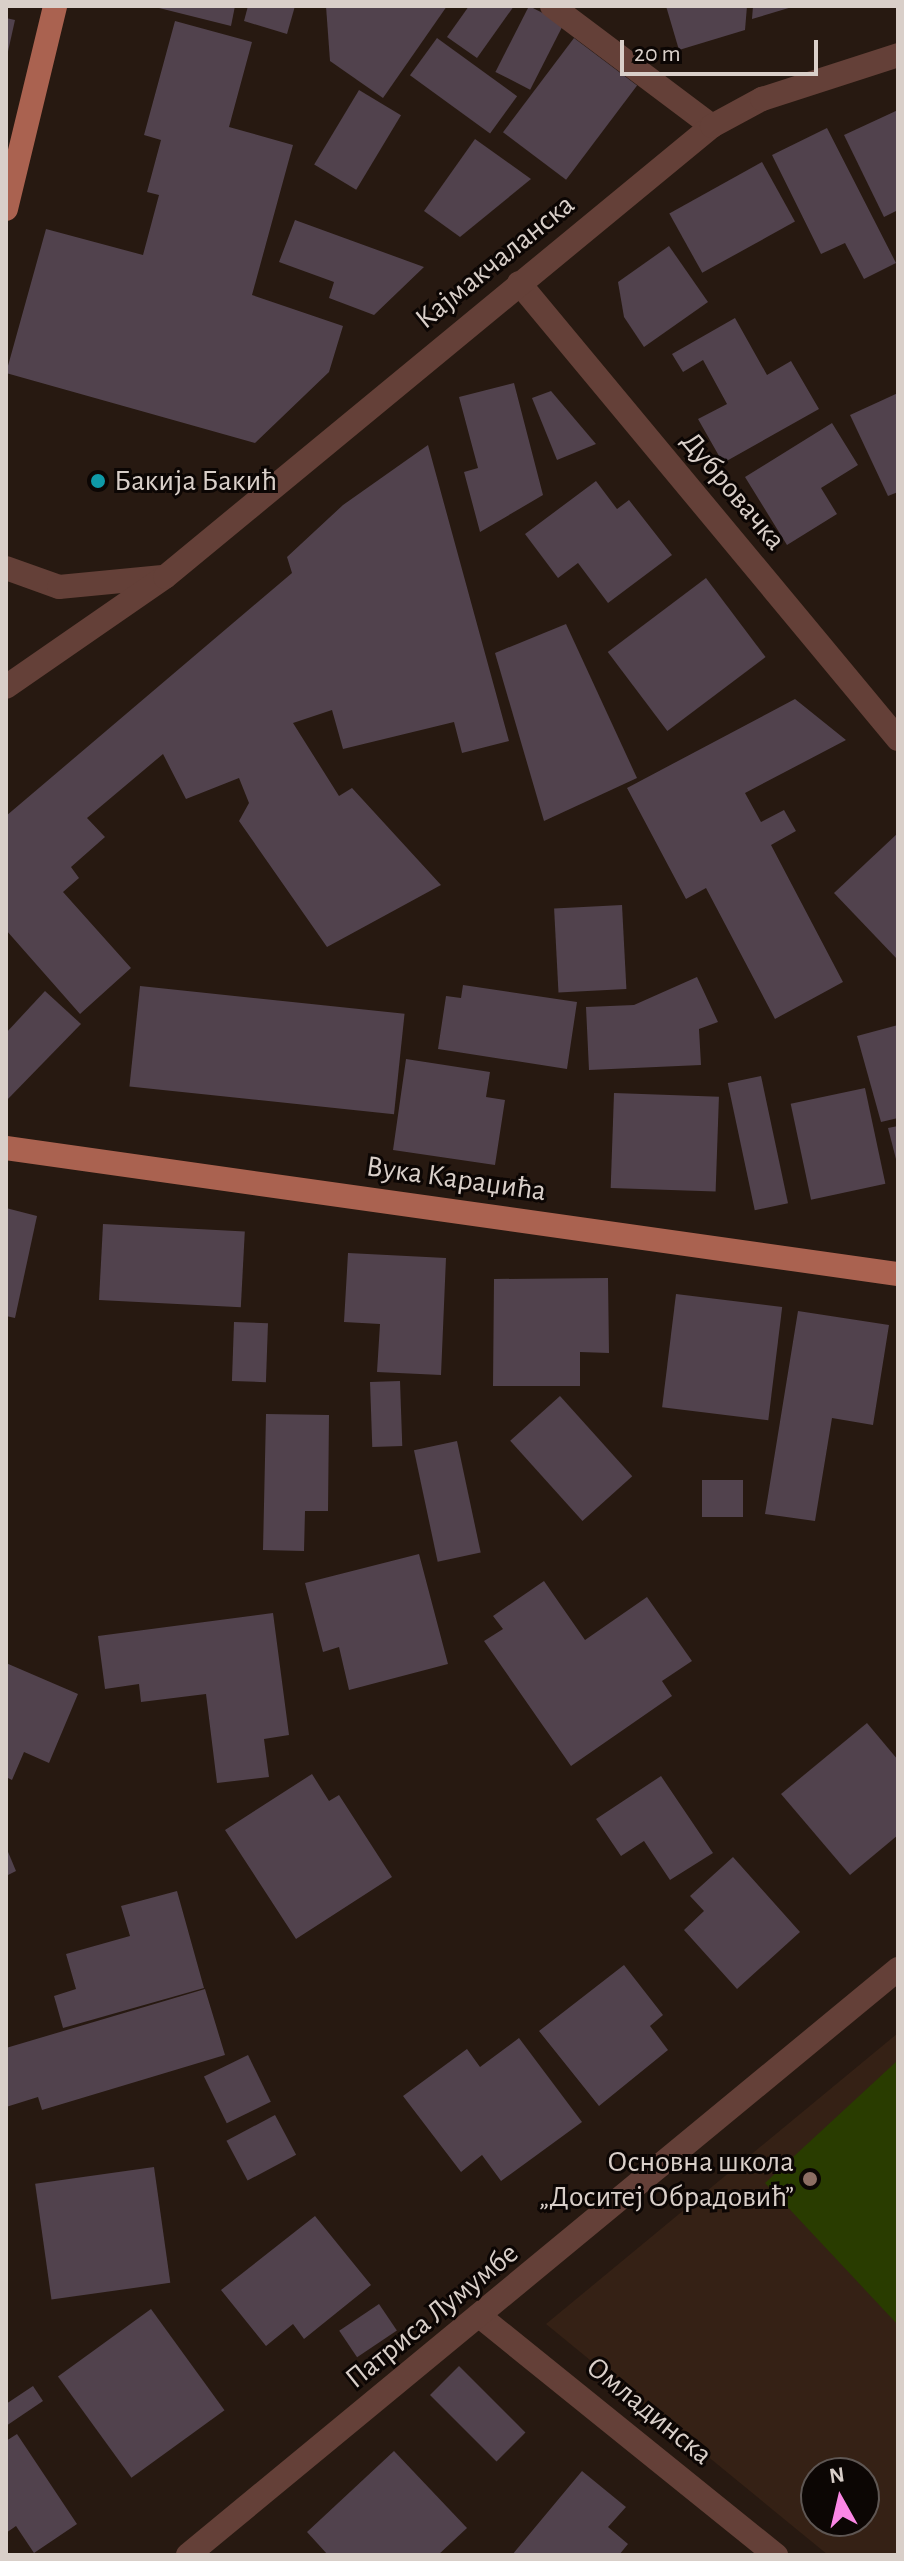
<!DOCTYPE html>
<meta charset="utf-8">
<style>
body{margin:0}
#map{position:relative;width:904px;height:2561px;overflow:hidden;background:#271911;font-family:"Alegreya Sans",sans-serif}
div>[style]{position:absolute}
.built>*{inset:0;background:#352115}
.green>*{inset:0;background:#293c00}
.building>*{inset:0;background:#51424d;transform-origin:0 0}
.minor>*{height:24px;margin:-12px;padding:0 12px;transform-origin:12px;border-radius:12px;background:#644038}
.major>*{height:24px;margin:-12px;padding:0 12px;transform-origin:12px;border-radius:12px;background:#aa6250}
.dots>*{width:22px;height:22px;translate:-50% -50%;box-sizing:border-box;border:4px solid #0c0604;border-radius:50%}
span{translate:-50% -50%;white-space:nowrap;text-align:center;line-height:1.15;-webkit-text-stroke:6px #0c0604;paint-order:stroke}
.street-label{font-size:30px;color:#d9cfc9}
.poi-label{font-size:30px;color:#d9cfc9}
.left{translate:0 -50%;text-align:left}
.right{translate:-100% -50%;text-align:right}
.frame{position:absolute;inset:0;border:8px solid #d9cfc9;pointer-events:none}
.north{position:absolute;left:800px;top:2457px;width:80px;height:80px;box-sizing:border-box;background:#0c0604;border:2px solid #5e5653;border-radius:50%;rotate:352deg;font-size:22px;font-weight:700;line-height:32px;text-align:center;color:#d9cfc9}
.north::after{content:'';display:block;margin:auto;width:28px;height:36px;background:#fb87e5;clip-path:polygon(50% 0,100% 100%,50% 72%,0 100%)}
.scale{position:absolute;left:620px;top:40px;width:198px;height:36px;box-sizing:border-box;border:4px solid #d9cfc9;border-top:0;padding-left:10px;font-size:24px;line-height:28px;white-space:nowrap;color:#d9cfc9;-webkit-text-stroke:6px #0c0604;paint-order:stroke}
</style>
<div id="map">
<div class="built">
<div style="clip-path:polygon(evenodd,898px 2033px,898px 2555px,828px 2555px,546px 2324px,898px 2033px,816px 2473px,864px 2473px,864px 2521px,816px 2521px,816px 2473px)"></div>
</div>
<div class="green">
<div style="clip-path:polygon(898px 2060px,898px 2325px,765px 2183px)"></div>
</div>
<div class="building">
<div style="clip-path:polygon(151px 6px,235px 6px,231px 26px)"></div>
<div style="clip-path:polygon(248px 6px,295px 6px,287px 34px,244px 21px)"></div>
<div style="clip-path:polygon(326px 6px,447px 6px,383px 98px,330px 61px)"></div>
<div style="clip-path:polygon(469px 6px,514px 6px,477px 58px,447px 37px)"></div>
<div style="left:529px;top:6px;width:39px;height:74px;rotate:27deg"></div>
<div style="clip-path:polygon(666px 6px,747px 6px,745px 30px,679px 50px)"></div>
<div style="clip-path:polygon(753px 6px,792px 6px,792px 7px,752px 19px)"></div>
<div style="clip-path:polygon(6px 18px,15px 20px,7px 56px,6px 55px)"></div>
<div style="clip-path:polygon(175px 21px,252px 42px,229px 127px,293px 145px,252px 295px,343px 326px,329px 372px,255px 443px,6px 373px,46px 229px,143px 255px,159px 195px,147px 192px,161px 140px,144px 135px)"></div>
<div style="left:437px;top:38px;width:99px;height:46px;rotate:36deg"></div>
<div style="left:574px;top:38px;width:79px;height:118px;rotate:37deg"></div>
<div style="left:359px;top:90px;width:49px;height:87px;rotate:31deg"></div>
<div style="clip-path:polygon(898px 110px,898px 210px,884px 217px,844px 135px)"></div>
<div style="clip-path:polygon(827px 128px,896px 263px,864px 279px,845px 243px,821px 254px,772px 155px)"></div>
<div style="clip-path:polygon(475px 139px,531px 179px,460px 237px,424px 211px)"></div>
<div style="left:762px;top:162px;width:68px;height:106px;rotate:61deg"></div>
<div style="clip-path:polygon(295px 220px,424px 267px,374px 315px,329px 298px,334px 282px,279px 262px)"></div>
<div style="clip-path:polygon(669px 246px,708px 302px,644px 347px,624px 317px,618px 282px)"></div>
<div style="clip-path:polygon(735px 318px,767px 375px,791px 361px,819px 409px,723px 463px,698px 419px,727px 404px,703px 360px,683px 372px,672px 354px)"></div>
<div style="clip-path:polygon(514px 383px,543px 495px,480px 532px,464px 472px,478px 468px,459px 397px)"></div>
<div style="clip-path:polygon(551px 391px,596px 444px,557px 460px,532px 398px)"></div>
<div style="clip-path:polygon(898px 393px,898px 492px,888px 496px,850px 415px)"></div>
<div style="clip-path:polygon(832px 423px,858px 465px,821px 488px,837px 514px,787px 545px,745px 477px)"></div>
<div style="clip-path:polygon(428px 445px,509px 741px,462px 753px,454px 722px,343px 749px,332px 710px,293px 723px,339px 796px,352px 788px,441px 885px,327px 947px,239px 821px,249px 803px,239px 778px,186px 799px,163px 754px,87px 818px,105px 837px,71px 867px,79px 878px,63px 892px,131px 968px,80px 1014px,6px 930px,6px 816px,292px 573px,287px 557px,343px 505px)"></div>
<div style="clip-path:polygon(596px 481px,617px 509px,629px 500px,672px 555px,608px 603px,578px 563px,558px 578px,525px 534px)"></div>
<div style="left:706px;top:578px;width:99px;height:123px;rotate:53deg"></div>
<div style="clip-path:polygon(566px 624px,637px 778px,544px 821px,495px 653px)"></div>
<div style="clip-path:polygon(795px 699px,846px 740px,745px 793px,761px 822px,784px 810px,796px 831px,771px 845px,843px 982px,775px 1019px,706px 888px,686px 899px,627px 788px)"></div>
<div style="clip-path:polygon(898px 833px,898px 960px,834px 893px)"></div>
<div style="left:622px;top:905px;width:84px;height:68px;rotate:87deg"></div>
<div style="clip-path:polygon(697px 977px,718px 1022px,699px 1029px,701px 1065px,589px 1070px,586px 1007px,634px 1005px)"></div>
<div style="clip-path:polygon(463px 985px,577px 1002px,567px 1069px,438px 1049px,446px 996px,461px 998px)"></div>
<div style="left:140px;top:986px;width:266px;height:101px;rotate:6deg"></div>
<div style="clip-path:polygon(45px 991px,81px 1024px,6px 1101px,6px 1033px)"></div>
<div style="clip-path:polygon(898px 1025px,898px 1118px,881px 1122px,857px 1036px)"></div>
<div style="clip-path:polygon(406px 1059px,490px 1072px,486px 1097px,505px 1100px,495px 1165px,393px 1150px)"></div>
<div style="left:761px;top:1076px;width:130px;height:34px;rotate:78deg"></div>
<div style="left:865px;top:1088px;width:98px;height:76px;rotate:78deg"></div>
<div style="left:614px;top:1093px;width:105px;height:95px;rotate:2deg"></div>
<div style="clip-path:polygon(898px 1126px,898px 1163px,897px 1163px,888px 1128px)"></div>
<div style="clip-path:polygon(6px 1208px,37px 1216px,15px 1318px,6px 1316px)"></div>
<div style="left:103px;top:1224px;width:142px;height:76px;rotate:3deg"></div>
<div style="clip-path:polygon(348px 1253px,446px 1258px,441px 1375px,377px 1372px,380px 1324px,344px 1322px)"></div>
<div style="clip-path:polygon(608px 1278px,609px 1353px,580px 1352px,580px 1386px,493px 1386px,494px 1279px)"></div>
<div style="left:676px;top:1294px;width:107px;height:114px;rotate:7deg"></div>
<div style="clip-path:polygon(798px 1311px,889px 1325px,873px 1425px,832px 1418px,815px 1521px,765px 1514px)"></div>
<div style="left:234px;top:1322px;width:34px;height:59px;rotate:2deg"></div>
<div style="left:400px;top:1381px;width:65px;height:30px;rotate:88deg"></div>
<div style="left:560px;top:1396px;width:108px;height:67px;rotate:48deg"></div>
<div style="clip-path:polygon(266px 1414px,329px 1415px,328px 1511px,305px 1511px,304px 1551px,263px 1550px)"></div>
<div style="left:457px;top:1441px;width:114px;height:44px;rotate:78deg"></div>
<div style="left:702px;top:1480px;width:41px;height:37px"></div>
<div style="clip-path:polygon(419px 1554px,448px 1664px,349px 1690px,339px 1647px,323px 1652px,305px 1583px)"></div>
<div style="clip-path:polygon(544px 1581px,585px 1640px,647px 1597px,692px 1661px,662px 1681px,672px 1696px,571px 1766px,484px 1641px,503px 1629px,493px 1616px)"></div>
<div style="clip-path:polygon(273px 1613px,289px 1735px,264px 1739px,269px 1777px,217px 1783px,206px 1694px,141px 1702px,139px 1684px,105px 1689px,98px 1636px)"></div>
<div style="clip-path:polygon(6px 1663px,78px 1694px,49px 1763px,24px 1752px,12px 1780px,6px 1777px)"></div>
<div style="clip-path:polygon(867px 1723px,898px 1760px,898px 1835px,850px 1875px,781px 1794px)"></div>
<div style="clip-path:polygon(312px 1774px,329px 1801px,339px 1795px,392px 1877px,296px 1939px,225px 1830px)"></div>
<div style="clip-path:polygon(661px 1776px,713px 1853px,670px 1880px,644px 1841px,621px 1856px,596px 1819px)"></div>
<div style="clip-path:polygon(6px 1847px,16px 1871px,6px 1876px)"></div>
<div style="clip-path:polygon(733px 1857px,800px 1932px,737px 1989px,684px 1930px,704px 1911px,690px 1896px)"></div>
<div style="clip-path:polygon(177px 1891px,204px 1988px,63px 2028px,54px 1996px,76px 1989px,66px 1954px,130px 1936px,121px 1906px)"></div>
<div style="clip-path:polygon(624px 1965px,663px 2015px,650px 2026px,668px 2050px,599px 2106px,539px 2031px)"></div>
<div style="clip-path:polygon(205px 1989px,225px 2055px,42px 2110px,38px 2097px,6px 2107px,6px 2048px)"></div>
<div style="clip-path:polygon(519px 2038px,582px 2122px,501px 2181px,482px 2155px,461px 2172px,403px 2096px,467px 2049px,480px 2067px)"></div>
<div style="left:248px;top:2055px;width:52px;height:49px;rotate:64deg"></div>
<div style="left:275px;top:2115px;width:45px;height:55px;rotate:62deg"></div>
<div style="left:154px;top:2167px;width:117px;height:120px;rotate:82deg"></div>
<div style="clip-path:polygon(315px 2216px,371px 2285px,304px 2339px,293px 2324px,266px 2346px,221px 2290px)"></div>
<div style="left:379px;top:2304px;width:32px;height:48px;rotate:56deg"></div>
<div style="left:151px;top:2309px;width:125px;height:115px;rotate:54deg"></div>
<div style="left:459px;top:2366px;width:94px;height:41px;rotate:45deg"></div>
<div style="clip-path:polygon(33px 2386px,43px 2401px,6px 2426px,6px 2404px)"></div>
<div style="clip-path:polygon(17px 2434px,77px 2524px,34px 2553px,16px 2526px,6px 2533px,6px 2441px)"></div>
<div style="clip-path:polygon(394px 2451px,467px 2528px,438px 2555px,328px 2555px,307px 2532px)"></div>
<div style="clip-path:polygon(582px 2471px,626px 2507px,608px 2527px,628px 2544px,619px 2555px,512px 2555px)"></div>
</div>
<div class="minor">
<div style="left:552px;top:6px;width:200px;rotate:36.9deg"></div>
<div style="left:519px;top:283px;width:593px;rotate:50.27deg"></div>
<div style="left:6px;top:568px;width:56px;rotate:19.7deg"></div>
<div style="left:59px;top:587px;width:104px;rotate:-5.5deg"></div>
<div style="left:6px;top:687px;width:193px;rotate:-34.7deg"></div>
<div style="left:165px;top:577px;width:709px;rotate:-39.51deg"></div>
<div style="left:712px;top:126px;width:57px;rotate:-28.4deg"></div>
<div style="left:762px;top:99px;width:143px;rotate:-17.9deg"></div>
<div style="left:482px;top:2318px;width:378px;rotate:38.9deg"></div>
<div style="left:188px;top:2555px;width:921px;rotate:-39.53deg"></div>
</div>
<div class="major">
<div style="left:6px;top:209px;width:209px;rotate:-76.4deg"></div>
<div style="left:6px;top:1148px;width:901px;rotate:8.04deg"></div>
</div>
<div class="dots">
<div style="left:98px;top:481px;background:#0f9aa8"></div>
<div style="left:810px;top:2179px;background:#8d6e63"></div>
</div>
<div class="street-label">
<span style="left:495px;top:262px;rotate:-39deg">Кајмакчаланска</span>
<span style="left:733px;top:491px;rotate:50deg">Дубровачка</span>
<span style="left:456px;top:1179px;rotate:8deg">Вука Караџића</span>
<span style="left:432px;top:2316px;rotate:-39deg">Патриса Лумумбе</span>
<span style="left:649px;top:2411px;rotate:39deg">Омладинска</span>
</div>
<div class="poi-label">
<span class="left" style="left:114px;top:481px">Бакија Бакић</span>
<span class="right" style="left:794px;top:2179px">Основна школа<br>„Доситеј Обрадовић”</span>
</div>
<div class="frame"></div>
<div class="north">N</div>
<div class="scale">20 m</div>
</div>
